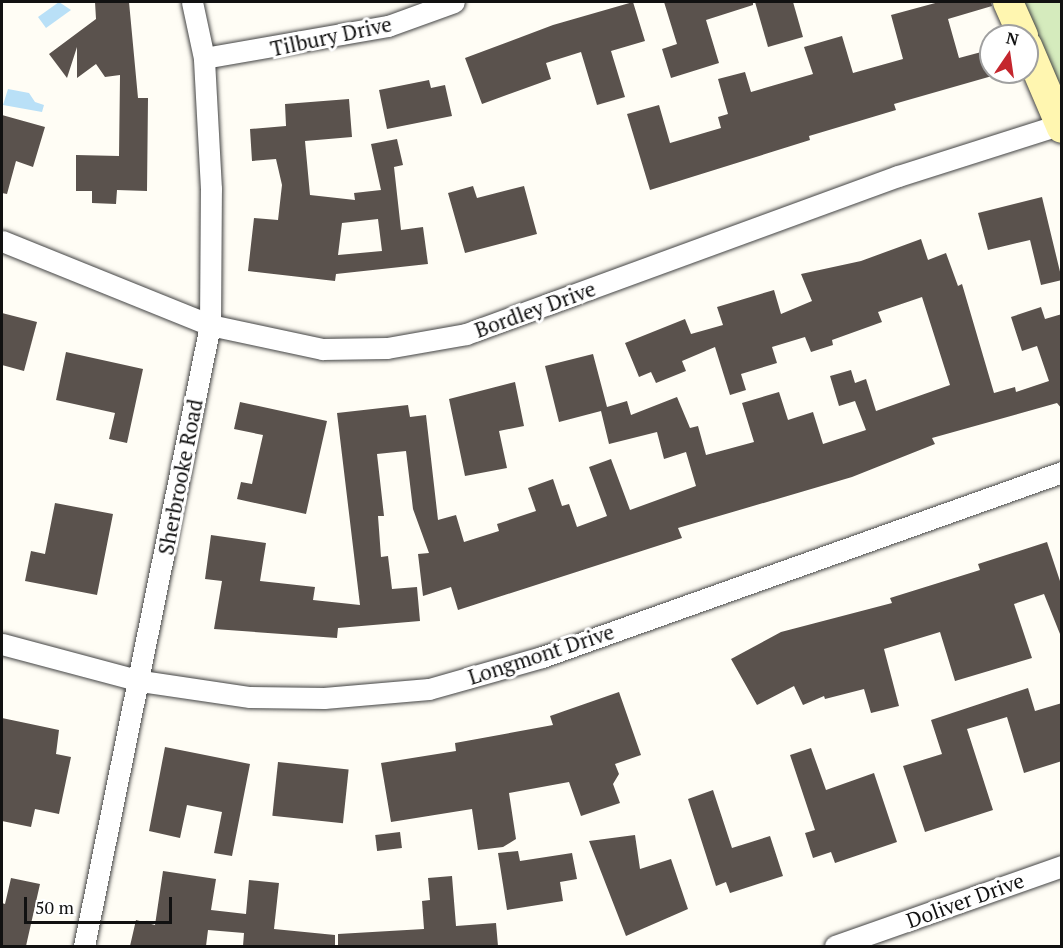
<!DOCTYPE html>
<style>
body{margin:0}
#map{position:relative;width:1063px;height:948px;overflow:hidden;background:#fffdf5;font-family:"PT Serif",serif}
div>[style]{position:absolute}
.green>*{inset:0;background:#d5ebbd}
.water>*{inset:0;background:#b9e0f7}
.building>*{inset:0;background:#5a524d;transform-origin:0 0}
.roads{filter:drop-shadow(0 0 2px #444) drop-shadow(0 0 2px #444)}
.street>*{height:21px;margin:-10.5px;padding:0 10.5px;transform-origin:10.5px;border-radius:10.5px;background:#fff}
.secondary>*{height:30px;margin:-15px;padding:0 15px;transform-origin:15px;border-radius:15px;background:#fff6b0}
span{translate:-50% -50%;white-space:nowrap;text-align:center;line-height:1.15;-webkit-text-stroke:6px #fff;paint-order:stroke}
.street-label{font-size:21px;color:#111}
.frame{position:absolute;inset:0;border:3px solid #111;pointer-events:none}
.north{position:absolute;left:979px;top:24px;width:60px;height:60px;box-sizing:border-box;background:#fff;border:2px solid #a0a0a0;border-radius:50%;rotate:13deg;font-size:16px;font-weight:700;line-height:24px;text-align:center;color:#111}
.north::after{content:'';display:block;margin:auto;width:21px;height:27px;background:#c4262e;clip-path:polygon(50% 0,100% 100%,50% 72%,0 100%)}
.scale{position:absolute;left:24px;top:897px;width:148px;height:27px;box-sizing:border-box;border:3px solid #111;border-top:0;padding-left:8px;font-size:18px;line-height:21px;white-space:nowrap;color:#111;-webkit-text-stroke:4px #fff;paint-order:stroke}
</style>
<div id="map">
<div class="green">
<div style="clip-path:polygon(1017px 2px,1061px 2px,1061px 109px)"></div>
</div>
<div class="water">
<div style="clip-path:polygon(59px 2px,71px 10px,46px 28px,38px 17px)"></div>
<div style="clip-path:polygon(8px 89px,29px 93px,35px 102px,44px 105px,42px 112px,3px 105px)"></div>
</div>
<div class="building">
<div style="clip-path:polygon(95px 2px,129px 2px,138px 98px,148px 98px,147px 191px,117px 190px,116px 204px,92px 203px,92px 191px,76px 191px,76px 155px,119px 156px,120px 75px,105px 77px,96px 64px,77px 78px,77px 47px,67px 78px,49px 54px,96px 19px)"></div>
<div style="clip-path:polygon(633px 2px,645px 41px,611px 51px,625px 97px,597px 105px,581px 52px,546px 63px,551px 79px,482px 104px,465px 58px,553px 25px)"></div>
<div style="clip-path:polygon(664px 2px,753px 2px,753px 5px,706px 20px,719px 63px,671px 78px,662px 49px,677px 44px)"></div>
<div style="clip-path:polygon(755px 2px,793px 2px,803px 37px,768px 47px)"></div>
<div style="clip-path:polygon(939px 2px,991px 2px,992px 6px,948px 19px,959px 58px,985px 51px,992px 76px,894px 104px,896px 110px,809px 136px,810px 140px,650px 190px,627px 114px,659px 105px,670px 143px,721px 128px,718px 117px,728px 114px,718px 79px,745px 72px,751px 92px,813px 74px,804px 47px,842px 36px,853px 73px,903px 59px,891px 15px)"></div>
<div style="clip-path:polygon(429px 80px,431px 88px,445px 85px,452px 116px,387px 129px,379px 90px)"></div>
<div style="clip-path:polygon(evenodd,349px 99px,352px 137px,305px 141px,310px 195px,355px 200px,354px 193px,381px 190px,371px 144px,397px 139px,403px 165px,394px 167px,401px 230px,423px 227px,428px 264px,336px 274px,335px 281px,248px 271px,254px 218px,278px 220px,282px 185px,276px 159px,252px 161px,250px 129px,286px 126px,285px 104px,349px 99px,378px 219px,382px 251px,338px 255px,342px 223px,378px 219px)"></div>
<div style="clip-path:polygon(2px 115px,45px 127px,33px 167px,16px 161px,7px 194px,2px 193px)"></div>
<div style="clip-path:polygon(473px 186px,477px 198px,524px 186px,537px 234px,465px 253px,448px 193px)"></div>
<div style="clip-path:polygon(1042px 197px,1062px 280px,1041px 285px,1030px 240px,988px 250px,978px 213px)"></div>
<div style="clip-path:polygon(921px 239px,928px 260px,946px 253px,958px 286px,962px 284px,994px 393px,1015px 387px,1016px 392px,1049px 381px,1037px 346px,1022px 351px,1011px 317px,1041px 307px,1045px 319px,1062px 314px,1062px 409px,1057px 403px,932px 438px,935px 444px,852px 477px,678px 528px,682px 538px,458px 610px,451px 587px,423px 596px,418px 554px,429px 553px,413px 509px,406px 451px,377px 454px,384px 516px,378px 516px,381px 557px,388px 556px,392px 589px,417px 587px,420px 621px,338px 628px,337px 638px,214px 629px,222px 581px,205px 579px,211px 535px,266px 543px,260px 581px,315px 587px,313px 600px,360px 605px,337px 413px,408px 405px,410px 417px,426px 415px,438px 520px,456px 515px,464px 542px,499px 531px,497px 524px,536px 511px,528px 488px,553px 479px,562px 506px,569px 504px,577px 527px,607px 516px,589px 467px,611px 459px,630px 510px,696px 486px,686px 452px,664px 459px,657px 432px,609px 444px,601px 411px,559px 422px,545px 366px,593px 354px,607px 407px,627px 401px,631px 415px,677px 397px,690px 428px,698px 426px,706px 455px,754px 442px,742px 403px,779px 392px,788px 420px,813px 412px,823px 444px,866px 430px,855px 401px,839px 406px,830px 376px,851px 370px,855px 383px,866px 379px,876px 411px,950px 385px,922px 297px,878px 312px,882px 322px,832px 340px,833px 345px,811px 352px,805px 337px,772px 347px,777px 363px,741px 374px,746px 390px,730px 395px,715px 347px,682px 361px,686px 371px,656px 383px,651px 372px,639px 377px,625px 343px,685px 319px,691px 334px,723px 325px,717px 307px,774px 290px,781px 314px,812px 301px,801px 274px,861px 261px)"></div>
<div style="clip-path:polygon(2px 313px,37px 322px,24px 371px,2px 365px)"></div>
<div style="clip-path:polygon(66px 352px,143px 369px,127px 443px,109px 439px,115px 413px,56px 400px)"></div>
<div style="clip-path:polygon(515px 382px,524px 426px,499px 431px,507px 468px,465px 476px,449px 399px)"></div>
<div style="clip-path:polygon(240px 402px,327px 421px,306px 514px,237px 499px,241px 482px,252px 484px,263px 435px,234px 429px)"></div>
<div style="clip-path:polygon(55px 503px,113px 514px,97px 595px,25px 581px,31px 551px,45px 554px)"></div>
<div style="clip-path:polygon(1047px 542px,1062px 587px,1062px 639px,1044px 594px,1014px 604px,1032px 658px,955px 681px,940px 632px,884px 649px,899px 706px,871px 713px,864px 689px,825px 699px,824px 696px,803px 705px,794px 686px,757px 705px,731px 659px,781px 632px,892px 603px,890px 598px,980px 570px,978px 564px)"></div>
<div style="clip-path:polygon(1028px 688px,1035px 711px,1062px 703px,1062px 761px,1024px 773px,1007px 717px,967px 729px,993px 810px,925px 832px,903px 766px,942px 754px,931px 720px)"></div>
<div style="clip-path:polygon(619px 692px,641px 755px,615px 764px,619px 774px,613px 784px,620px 803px,581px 816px,569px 782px,509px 793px,516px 839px,503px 847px,478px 850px,472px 809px,391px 822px,381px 763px,456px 751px,455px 743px,553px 725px,550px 716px)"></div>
<div style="clip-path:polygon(2px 718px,59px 730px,56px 754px,71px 757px,59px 814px,35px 809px,31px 827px,2px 821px)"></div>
<div style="clip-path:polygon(165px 747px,250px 764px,232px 856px,214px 853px,222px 812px,187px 805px,180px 838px,149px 831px)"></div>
<div style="clip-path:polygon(811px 748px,826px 790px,874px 773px,897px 842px,835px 863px,831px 852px,813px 858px,805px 833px,815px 830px,790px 755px)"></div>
<div style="left:278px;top:762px;width:71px;height:54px;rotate:6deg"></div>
<div style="clip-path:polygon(713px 790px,732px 848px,770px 836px,783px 876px,730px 893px,726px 882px,716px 886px,688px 799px)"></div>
<div style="left:400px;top:832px;width:16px;height:25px;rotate:83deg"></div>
<div style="clip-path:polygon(635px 835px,640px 869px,671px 859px,688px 909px,626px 936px,589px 841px)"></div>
<div style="clip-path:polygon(518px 851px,520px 861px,572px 853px,577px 879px,560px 882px,563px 901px,507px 910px,498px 853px)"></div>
<div style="clip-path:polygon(163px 871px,216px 879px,211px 910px,246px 914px,249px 880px,279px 883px,274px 929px,335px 935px,335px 946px,243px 946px,244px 933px,208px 930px,206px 946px,130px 946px,136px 920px,155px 925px)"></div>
<div style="clip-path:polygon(452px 876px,456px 926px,496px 923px,498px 946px,338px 946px,338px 934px,424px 929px,422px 901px,430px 900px,428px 878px)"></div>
<div style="clip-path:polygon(11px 878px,40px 884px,26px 946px,2px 946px,2px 903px,5px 904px)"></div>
</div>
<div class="roads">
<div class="street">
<div style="left:204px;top:58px;width:187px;rotate:-9.9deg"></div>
<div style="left:388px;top:26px;width:70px;rotate:-20deg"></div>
<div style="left:2px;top:241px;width:224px;rotate:22deg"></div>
<div style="left:210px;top:325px;width:115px;rotate:12.1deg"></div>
<div style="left:322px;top:349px;width:65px;rotate:-0.9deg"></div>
<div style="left:387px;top:348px;width:80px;rotate:-10deg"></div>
<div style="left:466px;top:334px;width:460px;rotate:-20.1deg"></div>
<div style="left:898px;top:176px;width:172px;rotate:-17.6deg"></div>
<div style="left:2px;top:644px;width:144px;rotate:14.9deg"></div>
<div style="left:141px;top:681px;width:110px;rotate:8.4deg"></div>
<div style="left:250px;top:697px;width:74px;rotate:0.8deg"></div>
<div style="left:324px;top:698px;width:105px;rotate:-4.9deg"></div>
<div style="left:429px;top:689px;width:117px;rotate:-15.8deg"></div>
<div style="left:542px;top:657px;width:552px;rotate:-19.58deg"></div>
<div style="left:84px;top:946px;width:634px;rotate:-78.53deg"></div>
<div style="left:210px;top:325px;width:136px;rotate:-89.6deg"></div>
<div style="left:211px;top:189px;width:131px;rotate:-93.1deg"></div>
<div style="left:204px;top:58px;width:57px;rotate:-102.1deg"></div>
<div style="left:835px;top:946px;width:241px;rotate:-19.4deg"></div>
</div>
<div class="secondary">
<div style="left:1008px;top:2px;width:37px;rotate:66deg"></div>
<div style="left:1027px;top:46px;width:89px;rotate:66.9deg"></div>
</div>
</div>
<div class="street-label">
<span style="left:331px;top:36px;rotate:-12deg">Tilbury Drive</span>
<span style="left:535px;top:309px;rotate:-20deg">Bordley Drive</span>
<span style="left:180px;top:477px;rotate:-79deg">Sherbrooke Road</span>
<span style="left:541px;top:654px;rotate:-18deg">Longmont Drive</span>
<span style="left:965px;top:900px;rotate:-20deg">Doliver Drive</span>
</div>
<div class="frame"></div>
<div class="north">N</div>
<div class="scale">50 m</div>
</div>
